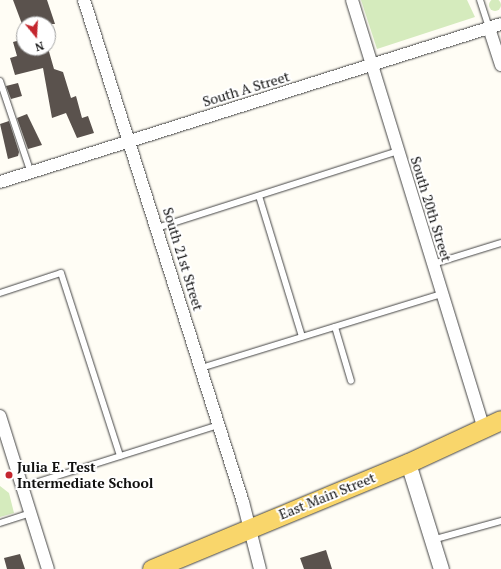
<!DOCTYPE html>
<style>
body{margin:0}
#map{position:relative;width:501px;height:569px;overflow:hidden;background:#fffdf5;font-family:"PT Serif",serif}
div>[style]{position:absolute}
.green>*{inset:0;background:#d5ebbd}
.round{border-radius:50%}
.building>*{inset:0;background:#5a524d}
.roads{filter:drop-shadow(0 0 1px #444) drop-shadow(0 0 1px #444)}
.service>*{height:6px;margin:-3px;padding:0 3px;transform-origin:3px;border-radius:3px;background:#fff}
.minor>*{height:12px;margin:-6px;padding:0 6px;transform-origin:6px;border-radius:6px;background:#fff}
.tertiary>*{height:15px;margin:-7.5px;padding:0 7.5px;transform-origin:7.5px;border-radius:7.5px;background:#fff}
.primary>*{height:19px;margin:-9.5px;padding:0 9.5px;transform-origin:9.5px;border-radius:9.5px;background:#f9d66b}
.dots>*{width:11px;height:11px;translate:-50% -50%;box-sizing:border-box;border:2px solid #fff;border-radius:50%}
span{translate:-50% -50%;white-space:nowrap;text-align:center;line-height:1.15;-webkit-text-stroke:4px #fff;paint-order:stroke}
.street-label{font-size:14px;color:#111}
.poi-label{font-size:14px;color:#111;font-weight:700}
.left{translate:0 -50%;text-align:left}
.north{position:absolute;left:16px;top:16px;width:40px;height:40px;box-sizing:border-box;background:#fff;border:1px solid #a0a0a0;border-radius:50%;rotate:162deg;font-size:11px;font-weight:700;line-height:16px;text-align:center;color:#111}
.north::after{content:'';display:block;margin:auto;width:14px;height:18px;background:#c4262e;clip-path:polygon(50% 0,100% 100%,50% 72%,0 100%)}
</style>
<div id="map">
<div class="green">
<div class="round" style="left:489px;top:-1px;width:12px;height:12px"></div>
<div style="clip-path:polygon(361px 0,467px 0,475px 17px,377px 49px)"></div>
<div style="clip-path:polygon(0 486px,9px 493px,14px 513px,0 517px)"></div>
</div>
<div class="building">
<div style="clip-path:polygon(13px 0,47px 0,55px 24px,22px 24px)"></div>
<div style="clip-path:polygon(24px 39px,24px 48px,48px 48px,54px 69px,63px 72px,71px 98px,76px 96px,82px 118px,88px 116px,94px 133px,77px 138px,66px 113px,52px 118px,43px 68px,15px 75px,10px 58px,17px 56px,13px 42px)"></div>
<div style="clip-path:polygon(18px 83px,22px 96px,11px 99px,6px 86px)"></div>
<div style="clip-path:polygon(27px 114px,42px 145px,28px 149px,17px 118px)"></div>
<div style="clip-path:polygon(9px 121px,19px 152px,18px 156px,8px 159px,0 124px)"></div>
<div style="clip-path:polygon(326px 550px,332px 569px,304px 569px,300px 558px)"></div>
<div style="clip-path:polygon(20px 554px,25px 569px,7px 569px,4px 558px)"></div>
</div>
<div class="roads">
<div class="service">
<div style="left:480px;top:0;width:29px;rotate:72deg"></div>
<div style="left:0;top:81px;width:97px;rotate:71.4deg"></div>
<div style="left:259px;top:196px;width:147px;rotate:73deg"></div>
<div style="left:157px;top:228px;width:253px;rotate:-17.7deg"></div>
<div style="left:433px;top:264px;width:71px;rotate:-17.2deg"></div>
<div style="left:0;top:293px;width:64px;rotate:-18.2deg"></div>
<div style="left:61px;top:273px;width:192px;rotate:72.1deg"></div>
<div style="left:335px;top:327px;width:56px;rotate:73.5deg"></div>
<div style="left:201px;top:368px;width:252px;rotate:-17.1deg"></div>
<div style="left:22px;top:487px;width:207px;rotate:-17.5deg"></div>
<div style="left:0;top:523px;width:32px;rotate:-18deg"></div>
<div style="left:432px;top:540px;width:72px;rotate:-15.4deg"></div>
</div>
<div class="minor">
<div style="left:84px;top:0;width:527px;rotate:72.43deg"></div>
<div style="left:243px;top:502px;width:69px;rotate:75.8deg"></div>
<div style="left:352px;top:0;width:447px;rotate:72.9deg"></div>
<div style="left:489px;top:28px;width:39px;rotate:72deg"></div>
<div style="left:0;top:182px;width:525px;rotate:-17.5deg"></div>
<div style="left:0;top:416px;width:160px;rotate:72.6deg"></div>
</div>
<div class="tertiary">
<div style="left:408px;top:463px;width:111px;rotate:72.7deg"></div>
</div>
<div class="primary">
<div style="left:152px;top:569px;width:277px;rotate:-22.5deg"></div>
<div style="left:408px;top:463px;width:102px;rotate:-24.8deg"></div>
</div>
</div>
<div class="dots">
<div style="left:9px;top:475px;background:#c4262e"></div>
</div>
<div class="street-label">
<span style="left:246px;top:89px;rotate:-17deg">South A Street</span>
<span style="left:431px;top:209px;rotate:73deg">South 20th Street</span>
<span style="left:183px;top:259px;rotate:73deg">South 21st Street</span>
<span style="left:327px;top:496px;rotate:-22deg">East Main Street</span>
</div>
<div class="poi-label">
<span class="left" style="left:17px;top:475px">Julia E. Test<br>Intermediate School</span>
</div>
<div class="north">N</div>
</div>
